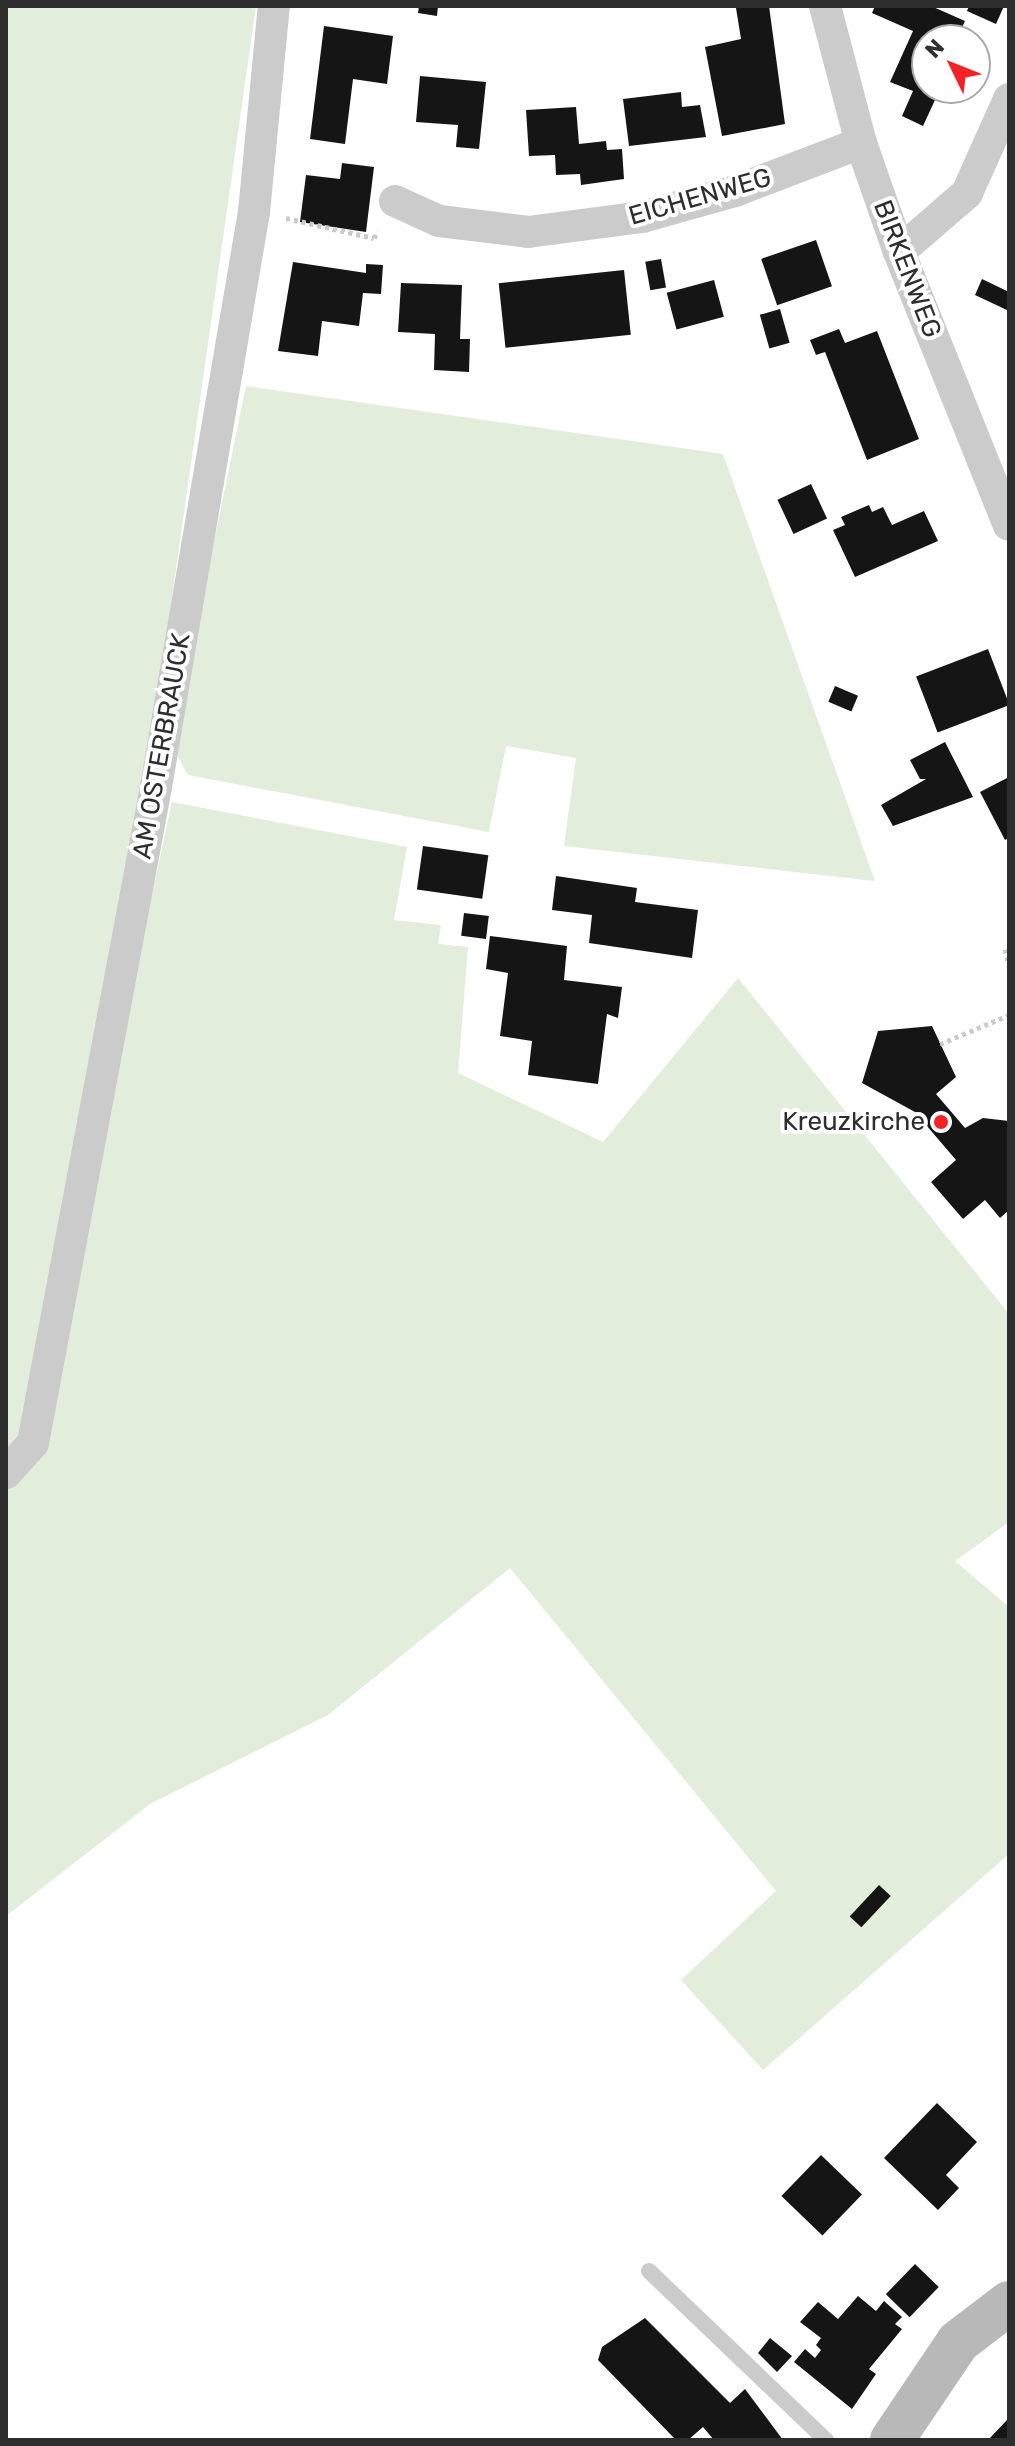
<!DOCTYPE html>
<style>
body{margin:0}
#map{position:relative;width:1015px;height:2446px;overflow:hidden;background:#fff;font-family:Rubik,sans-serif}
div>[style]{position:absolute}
.green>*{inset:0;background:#e3eddb}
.building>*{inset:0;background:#151515;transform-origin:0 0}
.path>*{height:5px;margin-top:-2.5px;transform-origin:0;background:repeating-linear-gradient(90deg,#cbcbcb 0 4px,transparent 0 8px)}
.lane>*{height:16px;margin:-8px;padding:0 8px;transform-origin:8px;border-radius:8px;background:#cbcbcb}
.street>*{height:32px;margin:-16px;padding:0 16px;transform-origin:16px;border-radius:16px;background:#cbcbcb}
.secondary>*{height:44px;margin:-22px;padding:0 22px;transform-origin:22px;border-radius:22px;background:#b8b8b8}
.dots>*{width:22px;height:22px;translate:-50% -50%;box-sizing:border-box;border:4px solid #fff;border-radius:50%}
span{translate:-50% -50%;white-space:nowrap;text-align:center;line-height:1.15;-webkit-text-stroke:8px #fff;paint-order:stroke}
.street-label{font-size:26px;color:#2e2e2e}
.poi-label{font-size:26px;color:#2e2e2e}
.right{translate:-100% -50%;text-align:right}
.frame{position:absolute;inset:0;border:8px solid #2e2e2e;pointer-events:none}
.north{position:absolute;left:911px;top:24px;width:80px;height:80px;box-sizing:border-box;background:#fff;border:2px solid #ababab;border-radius:50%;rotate:313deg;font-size:22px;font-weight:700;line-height:32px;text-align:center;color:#2e2e2e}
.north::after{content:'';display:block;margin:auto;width:28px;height:36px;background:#f42125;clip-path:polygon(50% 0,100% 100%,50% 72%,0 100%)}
</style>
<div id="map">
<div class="green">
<div style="clip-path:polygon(6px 6px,256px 6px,145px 787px,103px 983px,36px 1428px,172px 802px,407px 847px,394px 920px,441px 925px,438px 944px,468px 947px,458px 1073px,603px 1142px,738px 978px,1009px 1314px,1009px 1522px,955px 1561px,1009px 1607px,1009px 1854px,763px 2070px,681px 1980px,776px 1891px,510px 1568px,328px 1715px,150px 1804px,6px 1916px)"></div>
<div style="clip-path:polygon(246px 386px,723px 454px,875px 881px,564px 846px,576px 758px,506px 746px,489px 832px,188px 775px,172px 746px)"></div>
</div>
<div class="building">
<div style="clip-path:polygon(419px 6px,438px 6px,437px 16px,418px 13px)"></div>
<div style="clip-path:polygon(769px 6px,785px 124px,722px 136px,705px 47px,741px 39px,736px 8px)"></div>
<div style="clip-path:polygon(875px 6px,931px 6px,965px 21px,956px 40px,927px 40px,927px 88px,935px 88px,935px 100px,923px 126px,902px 116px,913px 91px,890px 82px,913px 31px,872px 13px)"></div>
<div style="clip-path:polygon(969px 6px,1004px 6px,996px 24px,967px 11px)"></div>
<div style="clip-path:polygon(324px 26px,393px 36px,387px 84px,353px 79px,345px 144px,310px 139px)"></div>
<div style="clip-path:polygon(420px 76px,486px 82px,479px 149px,456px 147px,458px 125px,416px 122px)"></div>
<div style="clip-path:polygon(681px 92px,682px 107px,700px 105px,706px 137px,629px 146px,623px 99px)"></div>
<div style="clip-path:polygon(576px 107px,579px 144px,606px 141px,607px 150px,622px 149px,624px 179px,581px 185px,580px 174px,556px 175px,555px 155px,529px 156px,526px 110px)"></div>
<div style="clip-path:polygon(342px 163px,374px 167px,366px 232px,300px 222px,306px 175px,340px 179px)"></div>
<div style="left:816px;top:240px;width:49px;height:58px;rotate:71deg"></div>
<div style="left:661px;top:259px;width:29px;height:16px;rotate:80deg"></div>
<div style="clip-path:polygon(293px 262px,366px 273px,366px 264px,383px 265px,381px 294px,363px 293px,359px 326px,322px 321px,318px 356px,278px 351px)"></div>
<div style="left:624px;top:270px;width:65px;height:126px;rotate:84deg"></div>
<div style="clip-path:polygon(982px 279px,1009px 292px,1009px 311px,975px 295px)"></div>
<div style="left:714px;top:280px;width:38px;height:49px;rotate:75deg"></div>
<div style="clip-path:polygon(401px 283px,462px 285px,460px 339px,470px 339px,469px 372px,434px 370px,435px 334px,398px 332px)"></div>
<div style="left:780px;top:309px;width:35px;height:21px;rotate:74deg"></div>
<div style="clip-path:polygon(839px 329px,845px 343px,877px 331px,919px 439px,867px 460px,825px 352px,816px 355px,810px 340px)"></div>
<div style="left:811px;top:484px;width:38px;height:37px;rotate:65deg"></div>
<div style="clip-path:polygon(869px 505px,872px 512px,883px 507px,892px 525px,924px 511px,938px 541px,855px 577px,833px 530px,845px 525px,841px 517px)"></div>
<div style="left:988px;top:649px;width:60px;height:77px;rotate:69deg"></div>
<div style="left:835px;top:686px;width:25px;height:17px;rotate:23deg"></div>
<div style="clip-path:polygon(945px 742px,973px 797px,893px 826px,881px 805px,926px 779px,920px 779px,910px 760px)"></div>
<div style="clip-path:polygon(1009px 777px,1009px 838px,1005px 840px,980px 792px)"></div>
<div style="left:423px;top:846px;width:66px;height:44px;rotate:8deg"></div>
<div style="clip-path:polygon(556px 876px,637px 888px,635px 902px,698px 910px,692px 958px,589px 943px,592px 915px,552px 910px)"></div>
<div style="left:464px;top:913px;width:25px;height:23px;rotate:7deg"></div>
<div style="clip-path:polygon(490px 936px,567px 946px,564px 980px,622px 987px,618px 1018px,607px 1014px,598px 1084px,528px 1075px,532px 1041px,500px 1036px,508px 973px,486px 969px)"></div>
<div style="clip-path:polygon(932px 1026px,956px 1077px,936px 1094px,965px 1128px,983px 1118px,1009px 1121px,1009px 1210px,1000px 1218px,985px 1200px,963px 1219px,931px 1182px,956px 1160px,915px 1112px,862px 1083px,878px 1031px)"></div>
<div style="left:879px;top:1885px;width:16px;height:43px;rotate:43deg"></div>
<div style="clip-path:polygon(937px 2103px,977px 2142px,946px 2175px,959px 2188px,938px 2210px,884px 2158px)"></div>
<div style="left:821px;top:2155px;width:57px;height:57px;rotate:44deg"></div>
<div style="left:915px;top:2264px;width:33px;height:42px;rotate:44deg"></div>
<div style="clip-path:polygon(858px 2296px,876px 2311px,884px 2301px,902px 2317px,895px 2324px,902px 2329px,869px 2369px,876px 2374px,852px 2409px,794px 2362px,805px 2349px,815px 2358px,821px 2350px,816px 2345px,821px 2338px,800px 2322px,818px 2302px,838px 2319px)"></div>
<div style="clip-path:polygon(645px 2318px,730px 2403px,745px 2389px,783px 2440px,714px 2440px,703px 2427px,688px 2440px,676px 2440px,598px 2360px,602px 2347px)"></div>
<div style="clip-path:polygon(770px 2338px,792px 2356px,777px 2372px,758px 2353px)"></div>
<div style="clip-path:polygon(1007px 2420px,1009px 2440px,988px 2440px)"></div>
</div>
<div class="path">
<div style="left:286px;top:218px;width:90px;rotate:12.8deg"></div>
<div style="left:374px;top:238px;width:8px;rotate:-60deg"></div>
<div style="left:1005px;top:949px;width:17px;rotate:77deg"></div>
<div style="left:940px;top:1044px;width:75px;rotate:-22.8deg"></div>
</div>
<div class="lane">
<div style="left:649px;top:2271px;width:245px;rotate:43.7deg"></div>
</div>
<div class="street">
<div style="left:825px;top:6px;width:142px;rotate:75.3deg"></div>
<div style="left:861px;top:143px;width:115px;rotate:70.8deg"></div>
<div style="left:899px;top:252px;width:294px;rotate:68.1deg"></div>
<div style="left:395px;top:201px;width:48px;rotate:24.4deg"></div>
<div style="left:439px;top:221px;width:90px;rotate:7deg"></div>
<div style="left:528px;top:232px;width:115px;rotate:-7.5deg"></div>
<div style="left:642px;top:217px;width:97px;rotate:-15.6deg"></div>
<div style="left:735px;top:191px;width:135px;rotate:-20.9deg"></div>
<div style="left:899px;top:252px;width:90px;rotate:-40.9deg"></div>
<div style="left:967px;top:193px;width:103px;rotate:-65.9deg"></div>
<div style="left:6px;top:1473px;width:40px;rotate:-48deg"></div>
<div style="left:33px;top:1443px;width:667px;rotate:-79.38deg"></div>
<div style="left:156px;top:787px;width:583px;rotate:-80.33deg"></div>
<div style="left:254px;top:212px;width:207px;rotate:-84.5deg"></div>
</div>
<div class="secondary">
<div style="left:892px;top:2440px;width:118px;rotate:-56deg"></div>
<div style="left:958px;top:2342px;width:64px;rotate:-37.4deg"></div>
</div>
<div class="dots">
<div style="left:941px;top:1122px;background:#f42125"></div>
</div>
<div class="street-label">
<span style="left:700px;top:197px;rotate:-16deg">EICHENWEG</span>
<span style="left:907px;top:269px;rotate:69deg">BIRKENWEG</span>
<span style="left:162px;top:746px;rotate:-80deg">AM OSTERBRAUCK</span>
</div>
<div class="poi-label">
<span class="right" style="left:925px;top:1122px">Kreuzkirche</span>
</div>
<div class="frame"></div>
<div class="north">N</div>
</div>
